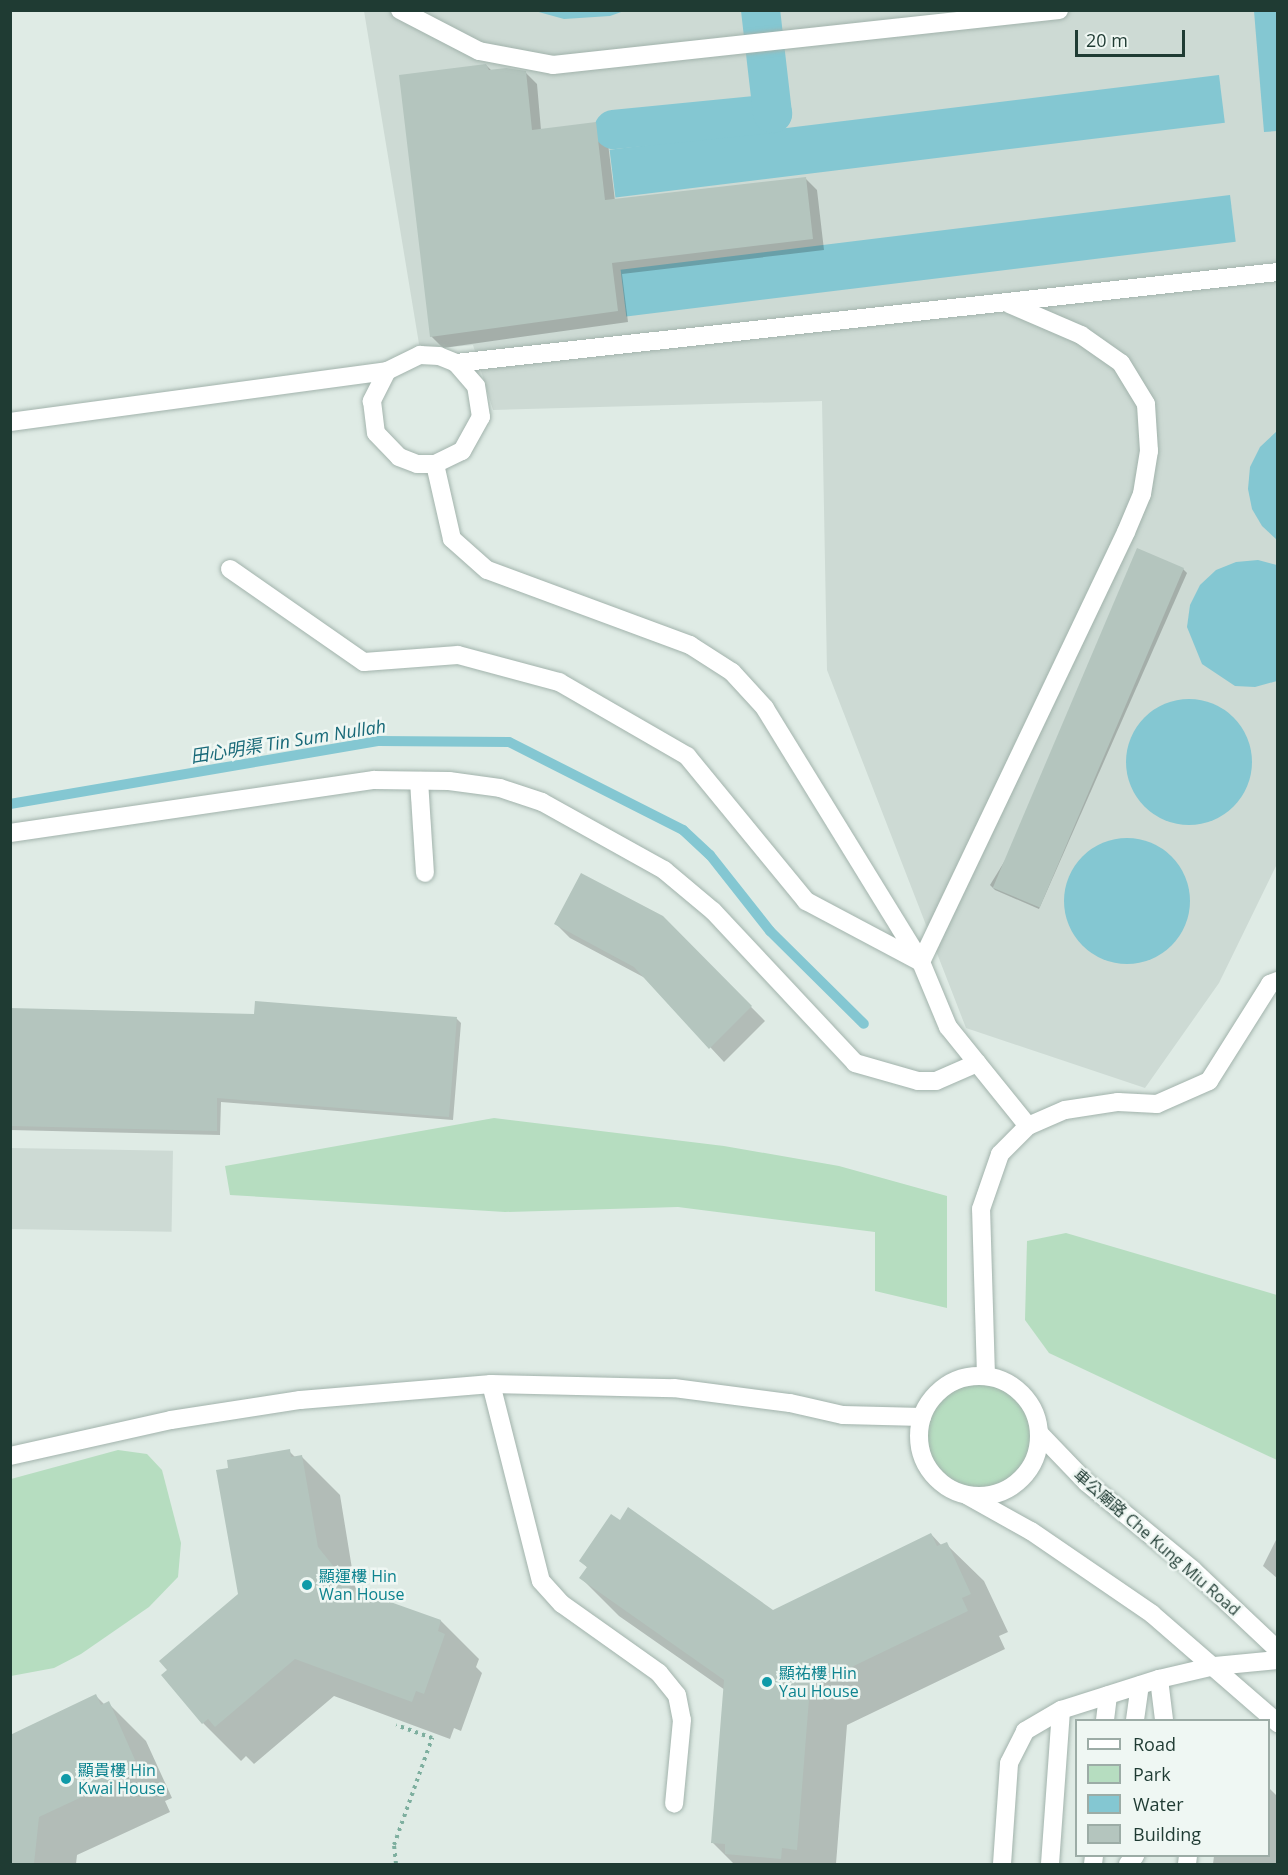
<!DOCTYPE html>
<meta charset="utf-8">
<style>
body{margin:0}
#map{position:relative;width:1288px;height:1875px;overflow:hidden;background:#dfebe5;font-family:"Open Sans","Noto Sans TC",sans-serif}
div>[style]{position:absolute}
.built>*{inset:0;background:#cddad4;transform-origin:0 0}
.green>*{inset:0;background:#b6ddc0}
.round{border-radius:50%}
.water>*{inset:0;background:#84c7d2;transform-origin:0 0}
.shadow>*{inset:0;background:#0003}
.stream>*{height:10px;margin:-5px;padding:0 5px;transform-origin:5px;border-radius:5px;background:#84c7d2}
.canal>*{height:39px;margin:-19.5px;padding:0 19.5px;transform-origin:19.5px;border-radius:19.5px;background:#84c7d2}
.building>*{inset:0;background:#b4c5be;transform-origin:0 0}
.path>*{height:4px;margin-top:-2px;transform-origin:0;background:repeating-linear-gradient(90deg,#7eaf9f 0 3px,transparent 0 7.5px)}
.roads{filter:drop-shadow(0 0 2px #a2b3ac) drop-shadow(0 0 2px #a2b3ac)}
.minor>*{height:18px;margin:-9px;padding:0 9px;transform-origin:9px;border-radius:9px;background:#fff}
.minor>.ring{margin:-9px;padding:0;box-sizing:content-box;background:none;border:18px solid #fff;border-radius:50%}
.dots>*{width:16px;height:16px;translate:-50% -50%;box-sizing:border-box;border:3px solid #eff7f3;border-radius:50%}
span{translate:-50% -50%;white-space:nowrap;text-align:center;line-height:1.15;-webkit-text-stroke:5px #eff7f3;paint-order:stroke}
.street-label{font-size:16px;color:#1f3b33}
.culture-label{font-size:16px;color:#0d838f}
.left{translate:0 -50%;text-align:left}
.water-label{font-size:18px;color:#186978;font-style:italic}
.frame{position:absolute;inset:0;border:12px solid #1f3b33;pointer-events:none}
.legend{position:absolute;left:1075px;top:1719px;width:195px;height:138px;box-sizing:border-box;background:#eff7f3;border:2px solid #9caca6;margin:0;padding:8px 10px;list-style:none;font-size:18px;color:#1f3b33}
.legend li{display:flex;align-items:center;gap:12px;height:30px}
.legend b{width:30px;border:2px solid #9caca6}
.scale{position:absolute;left:1075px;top:30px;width:110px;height:27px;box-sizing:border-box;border:3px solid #1f3b33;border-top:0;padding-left:8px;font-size:18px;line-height:21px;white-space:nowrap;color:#1f3b33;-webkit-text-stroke:4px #eff7f3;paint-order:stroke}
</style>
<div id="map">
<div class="built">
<div style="clip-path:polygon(364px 11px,1277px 11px,1277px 864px,1219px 983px,1145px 1088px,966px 1028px,827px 670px,822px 401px,493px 410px,473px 345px,420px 350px)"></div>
<div style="left:11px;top:1148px;width:162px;height:81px;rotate:1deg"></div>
</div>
<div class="green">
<div style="clip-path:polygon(494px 1118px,724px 1146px,839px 1166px,947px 1196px,947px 1308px,875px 1291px,875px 1232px,678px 1207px,505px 1212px,230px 1195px,225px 1166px)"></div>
<div style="clip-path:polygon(1066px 1233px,1277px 1295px,1277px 1460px,1049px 1353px,1025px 1320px,1027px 1241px)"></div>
<div class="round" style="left:926px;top:1383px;width:106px;height:106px"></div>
<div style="clip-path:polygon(118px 1450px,147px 1454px,162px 1470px,181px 1543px,178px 1577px,149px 1607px,81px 1654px,54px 1668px,11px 1676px,11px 1479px)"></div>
</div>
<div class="water">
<div style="clip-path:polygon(535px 11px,624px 11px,610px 16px,564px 19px)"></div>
<div style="clip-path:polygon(1254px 11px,1277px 11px,1277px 131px,1264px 132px)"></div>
<div style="left:1219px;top:75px;width:48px;height:614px;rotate:83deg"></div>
<div style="left:1230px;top:195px;width:47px;height:614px;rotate:83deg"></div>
<div style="clip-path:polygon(1277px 431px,1277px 540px,1262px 526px,1252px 509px,1248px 489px,1250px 467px,1260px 447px)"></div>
<div style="clip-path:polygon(1258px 560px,1277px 565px,1277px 681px,1255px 687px,1235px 686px,1202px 664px,1187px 627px,1190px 605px,1200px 585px,1216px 570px,1236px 562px)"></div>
<div class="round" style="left:1126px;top:699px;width:126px;height:126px"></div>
<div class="round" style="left:1064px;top:838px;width:126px;height:126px"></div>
</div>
<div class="shadow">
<div style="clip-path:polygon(486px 65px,492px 71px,526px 73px,537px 84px,541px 130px,596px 124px,607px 135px,615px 201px,805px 178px,817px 190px,824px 250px,622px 274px,628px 322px,443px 348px,431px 336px)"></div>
<div style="clip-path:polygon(1183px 569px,1187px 573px,1039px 909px,995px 890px,990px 885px)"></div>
<div style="clip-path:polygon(662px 917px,765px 1021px,724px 1062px,647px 979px,570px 938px,556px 924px)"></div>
<div style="clip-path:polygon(10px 1010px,457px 1019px,461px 1023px,453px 1120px,221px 1102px,220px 1135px,10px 1130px)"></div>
<div style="clip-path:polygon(289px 1451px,296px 1458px,302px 1457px,340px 1495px,355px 1587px,360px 1592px,441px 1621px,479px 1659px,476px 1667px,482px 1673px,461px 1731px,454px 1728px,450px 1739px,334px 1696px,254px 1764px,246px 1756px,241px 1761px,203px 1723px,240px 1594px)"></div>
<div style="clip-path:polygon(931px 1534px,942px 1546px,946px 1544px,984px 1581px,1008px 1632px,999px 1636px,1005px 1649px,847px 1725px,836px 1864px,734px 1864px,713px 1843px,725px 1690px,619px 1616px,581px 1578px,588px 1568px,581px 1561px,773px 1612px)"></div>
<div style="clip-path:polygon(1278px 1536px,1278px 1579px,1263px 1566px)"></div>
<div style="clip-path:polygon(96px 1696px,105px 1705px,108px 1703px,146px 1741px,172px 1798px,165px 1801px,170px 1812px,77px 1855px,76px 1864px,10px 1864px,10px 1736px)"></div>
<div style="clip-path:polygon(1268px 1787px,1278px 1797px,1278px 1864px,1213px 1864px,1214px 1856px,1268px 1856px)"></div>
</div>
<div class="stream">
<div style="left:10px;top:804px;width:373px;rotate:-9.7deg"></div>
<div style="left:378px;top:741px;width:131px;rotate:0.4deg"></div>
<div style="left:509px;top:742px;width:195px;rotate:26.8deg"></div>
<div style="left:683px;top:830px;width:37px;rotate:43deg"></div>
<div style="left:710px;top:855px;width:97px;rotate:51.7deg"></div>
<div style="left:770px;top:931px;width:132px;rotate:44.7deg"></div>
</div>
<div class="canal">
<div style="left:613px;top:129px;width:160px;rotate:-5.7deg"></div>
<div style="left:772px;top:113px;width:104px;rotate:-96.6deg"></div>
</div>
<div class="building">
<div style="clip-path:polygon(486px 64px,489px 70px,506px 68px,526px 71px,532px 130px,596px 122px,605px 200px,806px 177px,813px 239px,612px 263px,618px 311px,430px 337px,399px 75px)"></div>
<div style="left:1137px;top:548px;width:51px;height:369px;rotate:23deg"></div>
<div style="clip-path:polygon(581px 873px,663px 916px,752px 1006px,709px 1049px,634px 967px,554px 924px)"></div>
<div style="clip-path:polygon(255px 1001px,457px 1017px,449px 1117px,217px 1098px,217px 1131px,10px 1126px,10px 1008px,254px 1014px)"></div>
<div style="clip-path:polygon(290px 1449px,291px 1457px,302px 1455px,318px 1547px,351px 1588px,441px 1620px,438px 1631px,445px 1634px,424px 1694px,416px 1691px,412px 1702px,295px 1659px,215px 1727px,208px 1719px,202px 1724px,161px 1675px,167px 1670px,159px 1661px,238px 1594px,216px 1470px,228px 1468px,227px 1460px)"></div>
<div style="clip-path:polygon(628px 1507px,773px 1610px,931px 1533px,937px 1546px,947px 1542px,971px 1594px,962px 1598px,968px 1611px,810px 1687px,797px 1850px,782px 1848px,781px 1859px,725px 1854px,725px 1844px,711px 1843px,724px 1680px,579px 1578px,587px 1567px,579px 1561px,611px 1514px,620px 1520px)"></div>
<div style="clip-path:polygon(96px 1694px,101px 1705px,109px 1701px,135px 1760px,128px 1763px,133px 1773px,39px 1817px,34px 1864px,10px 1864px,10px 1735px)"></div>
</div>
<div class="path">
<div style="left:396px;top:1864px;width:19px;rotate:-96deg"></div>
<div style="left:394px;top:1845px;width:114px;rotate:-70.4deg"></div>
<div style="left:432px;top:1738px;width:38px;rotate:-160deg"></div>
</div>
<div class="roads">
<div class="minor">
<div style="left:400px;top:10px;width:89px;rotate:27.4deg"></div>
<div style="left:479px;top:51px;width:75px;rotate:10.7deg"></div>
<div style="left:553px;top:65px;width:509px;rotate:-6.2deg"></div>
<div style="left:387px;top:371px;width:34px;rotate:117deg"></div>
<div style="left:372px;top:401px;width:32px;rotate:83deg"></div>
<div style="left:376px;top:433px;width:33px;rotate:46deg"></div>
<div style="left:399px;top:457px;width:19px;rotate:21deg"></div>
<div style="left:417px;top:464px;width:18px"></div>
<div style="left:10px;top:422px;width:380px;rotate:-7.7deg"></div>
<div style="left:387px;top:371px;width:37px;rotate:-26deg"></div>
<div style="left:420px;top:355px;width:19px;rotate:3deg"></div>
<div style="left:439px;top:356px;width:18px;rotate:22deg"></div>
<div style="left:230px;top:569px;width:163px;rotate:34.8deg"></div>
<div style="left:364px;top:662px;width:94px;rotate:-4.3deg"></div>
<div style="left:458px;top:655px;width:105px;rotate:15deg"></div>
<div style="left:559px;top:682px;width:148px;rotate:30deg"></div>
<div style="left:687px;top:756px;width:188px;rotate:50.6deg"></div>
<div style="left:806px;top:901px;width:128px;rotate:28deg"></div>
<div style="left:419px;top:781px;width:92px;rotate:86.3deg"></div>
<div style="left:10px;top:833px;width:368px;rotate:-8.3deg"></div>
<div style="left:374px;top:780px;width:75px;rotate:0.8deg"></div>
<div style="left:449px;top:781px;width:51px;rotate:7.8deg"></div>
<div style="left:500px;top:788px;width:44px;rotate:18.4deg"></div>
<div style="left:542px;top:802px;width:140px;rotate:29.1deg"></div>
<div style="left:664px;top:870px;width:64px;rotate:39.9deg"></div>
<div style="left:713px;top:911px;width:208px;rotate:46.9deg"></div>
<div style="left:855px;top:1063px;width:66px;rotate:15.9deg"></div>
<div style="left:918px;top:1081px;width:18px"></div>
<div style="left:936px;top:1081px;width:45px;rotate:-23.7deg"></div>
<div style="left:921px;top:962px;width:476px;rotate:-64.5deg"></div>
<div style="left:1126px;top:532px;width:41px;rotate:-67.2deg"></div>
<div style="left:1142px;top:494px;width:44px;rotate:-80.8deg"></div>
<div style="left:1149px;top:451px;width:47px;rotate:-93.7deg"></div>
<div style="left:1146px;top:404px;width:48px;rotate:-121.4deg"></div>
<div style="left:1121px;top:363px;width:49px;rotate:-145deg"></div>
<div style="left:1081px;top:335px;width:78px;rotate:-156.7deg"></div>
<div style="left:1028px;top:1126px;width:127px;rotate:-128.9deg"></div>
<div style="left:948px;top:1027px;width:70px;rotate:-112.6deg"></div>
<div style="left:921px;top:962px;width:298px;rotate:-121.6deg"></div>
<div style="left:765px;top:708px;width:49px;rotate:-132.5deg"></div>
<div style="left:732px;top:672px;width:50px;rotate:-147.3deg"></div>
<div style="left:690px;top:645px;width:216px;rotate:-159.7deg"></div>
<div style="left:487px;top:570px;width:47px;rotate:-138.5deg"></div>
<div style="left:452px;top:539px;width:77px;rotate:-102.8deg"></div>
<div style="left:435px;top:464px;width:30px;rotate:-26deg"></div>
<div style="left:462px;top:451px;width:39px;rotate:-61deg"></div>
<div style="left:481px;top:417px;width:31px;rotate:-99deg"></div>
<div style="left:476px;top:386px;width:30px;rotate:-131deg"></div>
<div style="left:456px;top:363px;width:827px;rotate:-6.32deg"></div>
<div style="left:986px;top:1376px;width:167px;rotate:-91.7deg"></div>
<div style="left:981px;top:1209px;width:58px;rotate:-70.9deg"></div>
<div style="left:1000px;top:1154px;width:40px;rotate:-45deg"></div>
<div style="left:1028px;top:1126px;width:40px;rotate:-23.4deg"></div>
<div style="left:1065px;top:1110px;width:54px;rotate:-8.6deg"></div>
<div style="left:1118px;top:1102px;width:39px;rotate:3deg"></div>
<div style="left:1157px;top:1104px;width:57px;rotate:-23.9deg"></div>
<div style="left:1209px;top:1081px;width:115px;rotate:-57.8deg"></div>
<div style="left:1270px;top:984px;width:9px;rotate:-21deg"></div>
<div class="ring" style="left:919px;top:1376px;width:102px;height:102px"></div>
<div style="left:491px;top:1384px;width:203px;rotate:75.8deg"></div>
<div style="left:541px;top:1581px;width:31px;rotate:48deg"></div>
<div style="left:562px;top:1604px;width:119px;rotate:35.4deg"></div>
<div style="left:659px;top:1673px;width:28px;rotate:51deg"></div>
<div style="left:677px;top:1695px;width:25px;rotate:79deg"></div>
<div style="left:682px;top:1720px;width:84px;rotate:95.4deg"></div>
<div style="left:1039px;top:1433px;width:68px;rotate:46.2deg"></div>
<div style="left:1086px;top:1482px;width:139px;rotate:39.4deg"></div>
<div style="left:1193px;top:1570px;width:117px;rotate:43.3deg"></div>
<div style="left:10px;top:1456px;width:165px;rotate:-12.6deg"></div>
<div style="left:171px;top:1420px;width:131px;rotate:-8.8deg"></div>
<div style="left:300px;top:1400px;width:192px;rotate:-4.8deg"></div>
<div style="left:491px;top:1384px;width:183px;rotate:1.3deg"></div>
<div style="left:674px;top:1388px;width:117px;rotate:7.4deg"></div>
<div style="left:790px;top:1403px;width:54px;rotate:12.8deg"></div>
<div style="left:843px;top:1415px;width:79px;rotate:1.5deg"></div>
<div style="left:968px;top:1496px;width:72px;rotate:29.1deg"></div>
<div style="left:1031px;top:1531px;width:147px;rotate:34.4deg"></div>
<div style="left:1152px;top:1614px;width:167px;rotate:40.9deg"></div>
<div style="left:1159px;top:1679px;width:41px;rotate:83deg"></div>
<div style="left:1105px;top:1720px;width:25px;rotate:-83deg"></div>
<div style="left:1135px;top:1720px;width:35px;rotate:-82deg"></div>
<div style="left:1002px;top:1864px;width:101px;rotate:-86deg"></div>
<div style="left:1009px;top:1763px;width:36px;rotate:-63deg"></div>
<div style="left:1025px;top:1731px;width:42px;rotate:-30.3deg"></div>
<div style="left:1061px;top:1710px;width:103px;rotate:-17.6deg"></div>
<div style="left:1159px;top:1679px;width:57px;rotate:-13.1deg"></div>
<div style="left:1215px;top:1666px;width:63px;rotate:-5.4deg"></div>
<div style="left:1050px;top:1864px;width:154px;rotate:-85.9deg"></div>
<div style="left:1093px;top:1864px;width:8px;rotate:-83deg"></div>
<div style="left:1128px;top:1864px;width:11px;rotate:-49deg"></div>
<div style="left:1187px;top:1864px;width:8px;rotate:-83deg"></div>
</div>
</div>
<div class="dots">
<div style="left:307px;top:1585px;background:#0f9aa8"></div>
<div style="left:767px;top:1682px;background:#0f9aa8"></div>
<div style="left:66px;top:1779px;background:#0f9aa8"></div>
</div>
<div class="street-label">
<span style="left:1157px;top:1542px;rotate:41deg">車公廟路 Che Kung Miu Road</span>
</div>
<div class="culture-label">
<span class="left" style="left:319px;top:1585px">顯運樓 Hin<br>Wan House</span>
<span class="left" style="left:779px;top:1682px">顯祐樓 Hin<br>Yau House</span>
<span class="left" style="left:78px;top:1779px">顯貴樓 Hin<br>Kwai House</span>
</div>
<div class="water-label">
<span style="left:288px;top:741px;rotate:-9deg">田心明渠 Tin Sum Nullah</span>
</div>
<div class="frame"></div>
<ul class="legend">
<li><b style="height:8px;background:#fff"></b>Road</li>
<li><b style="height:16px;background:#b6ddc0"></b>Park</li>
<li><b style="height:16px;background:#84c7d2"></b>Water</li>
<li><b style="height:16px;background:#b4c5be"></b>Building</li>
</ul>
<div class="scale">20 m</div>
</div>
